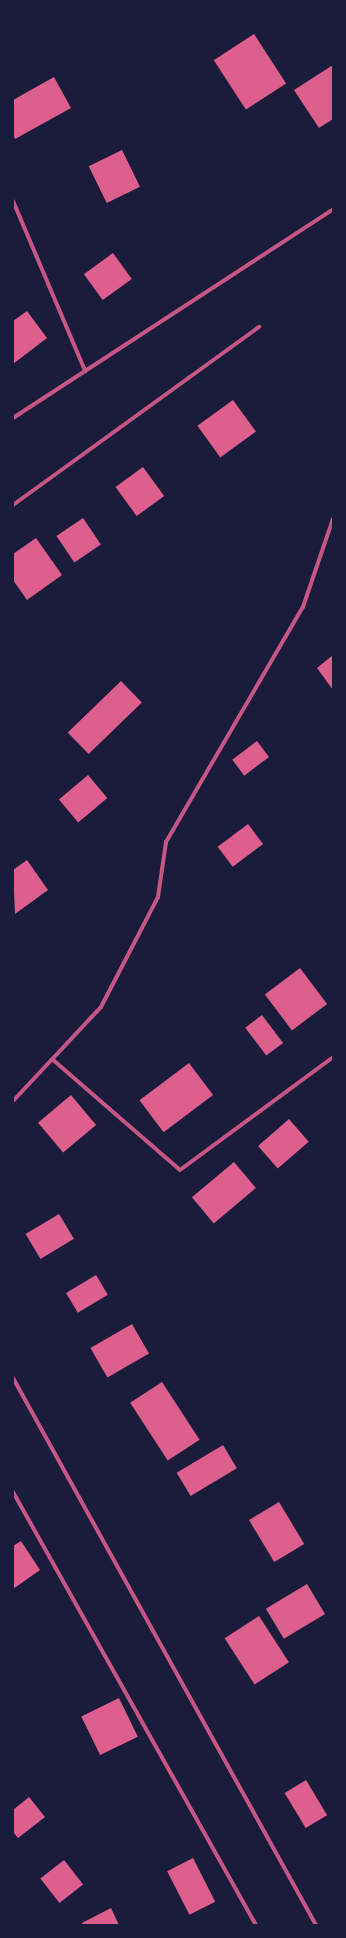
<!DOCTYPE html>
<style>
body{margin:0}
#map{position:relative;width:346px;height:1938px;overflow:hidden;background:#1b1b3a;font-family:"DM Sans",sans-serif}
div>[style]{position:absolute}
.building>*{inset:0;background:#dd5f8e;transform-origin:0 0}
.minor>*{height:4px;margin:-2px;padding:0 2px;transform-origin:2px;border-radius:2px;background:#c65784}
span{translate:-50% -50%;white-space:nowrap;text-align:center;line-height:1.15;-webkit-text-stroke:3.5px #1b1b3a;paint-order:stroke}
.frame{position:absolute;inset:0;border:14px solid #1b1b3a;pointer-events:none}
</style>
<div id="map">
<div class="building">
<div style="left:254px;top:34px;width:59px;height:48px;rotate:57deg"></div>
<div style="clip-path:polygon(333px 65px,333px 119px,319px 128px,294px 90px)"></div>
<div style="clip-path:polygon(54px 77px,71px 108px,15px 139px,13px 135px,13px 100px)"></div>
<div style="left:122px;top:150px;width:41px;height:37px;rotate:64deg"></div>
<div style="left:113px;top:253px;width:32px;height:36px;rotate:54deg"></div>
<div style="clip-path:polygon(27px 311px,47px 338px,13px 364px,13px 321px)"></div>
<div style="left:233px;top:400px;width:39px;height:44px;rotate:54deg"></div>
<div style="left:143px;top:467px;width:36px;height:34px;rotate:54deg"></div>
<div style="left:83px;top:518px;width:32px;height:32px;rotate:56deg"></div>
<div style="clip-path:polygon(36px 538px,62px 575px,27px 600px,13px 580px,13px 554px)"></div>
<div style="clip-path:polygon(333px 655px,333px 690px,317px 668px)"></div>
<div style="left:121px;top:681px;width:30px;height:74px;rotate:46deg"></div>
<div style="left:257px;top:741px;width:20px;height:31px;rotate:53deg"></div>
<div style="left:88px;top:775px;width:30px;height:38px;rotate:50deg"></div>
<div style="left:248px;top:824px;width:25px;height:38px;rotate:53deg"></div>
<div style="clip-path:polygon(27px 860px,48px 890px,15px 914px,13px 870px)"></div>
<div style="left:300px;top:968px;width:45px;height:44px;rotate:53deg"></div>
<div style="left:262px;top:1015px;width:35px;height:21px;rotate:53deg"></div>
<div style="left:189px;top:1063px;width:40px;height:62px;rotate:53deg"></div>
<div style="left:71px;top:1095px;width:39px;height:43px;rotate:50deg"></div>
<div style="left:289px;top:1119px;width:30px;height:41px;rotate:49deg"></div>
<div style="left:234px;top:1162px;width:34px;height:55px;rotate:50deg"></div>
<div style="left:59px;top:1214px;width:29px;height:39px;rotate:59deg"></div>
<div style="left:96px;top:1275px;width:23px;height:35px;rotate:59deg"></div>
<div style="left:132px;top:1324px;width:34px;height:48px;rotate:60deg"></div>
<div style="left:162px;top:1382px;width:69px;height:38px;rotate:57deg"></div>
<div style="left:223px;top:1445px;width:27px;height:54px;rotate:59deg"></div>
<div style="left:279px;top:1502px;width:49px;height:35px;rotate:59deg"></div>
<div style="clip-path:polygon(21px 1541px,40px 1570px,13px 1589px,13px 1546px)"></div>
<div style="left:307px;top:1584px;width:35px;height:48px;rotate:59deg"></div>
<div style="left:259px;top:1616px;width:55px;height:41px;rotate:57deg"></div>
<div style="left:119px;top:1698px;width:43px;height:42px;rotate:64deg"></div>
<div style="left:306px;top:1780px;width:41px;height:25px;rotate:59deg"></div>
<div style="clip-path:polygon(29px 1797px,45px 1817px,18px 1838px,13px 1832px,13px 1810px)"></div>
<div style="left:193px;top:1858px;width:49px;height:29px;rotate:63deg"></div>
<div style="left:64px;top:1860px;width:31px;height:30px;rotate:52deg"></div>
<div style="clip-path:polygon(111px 1908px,119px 1925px,83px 1925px,82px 1923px)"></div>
</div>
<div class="minor">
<div style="left:13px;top:201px;width:185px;rotate:67deg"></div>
<div style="left:13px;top:418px;width:382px;rotate:-33.1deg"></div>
<div style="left:13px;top:505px;width:304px;rotate:-35.9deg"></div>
<div style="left:52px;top:1059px;width:169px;rotate:40.9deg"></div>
<div style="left:180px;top:1170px;width:190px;rotate:-36.4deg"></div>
<div style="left:13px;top:1101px;width:129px;rotate:-46.9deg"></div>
<div style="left:101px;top:1007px;width:124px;rotate:-62.6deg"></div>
<div style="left:158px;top:897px;width:56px;rotate:-81.7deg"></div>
<div style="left:166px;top:842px;width:272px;rotate:-59.8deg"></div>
<div style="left:303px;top:607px;width:93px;rotate:-71.2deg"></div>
<div style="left:13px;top:1378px;width:625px;rotate:61.02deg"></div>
<div style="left:13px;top:1492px;width:497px;rotate:60.7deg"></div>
</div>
<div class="frame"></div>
</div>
